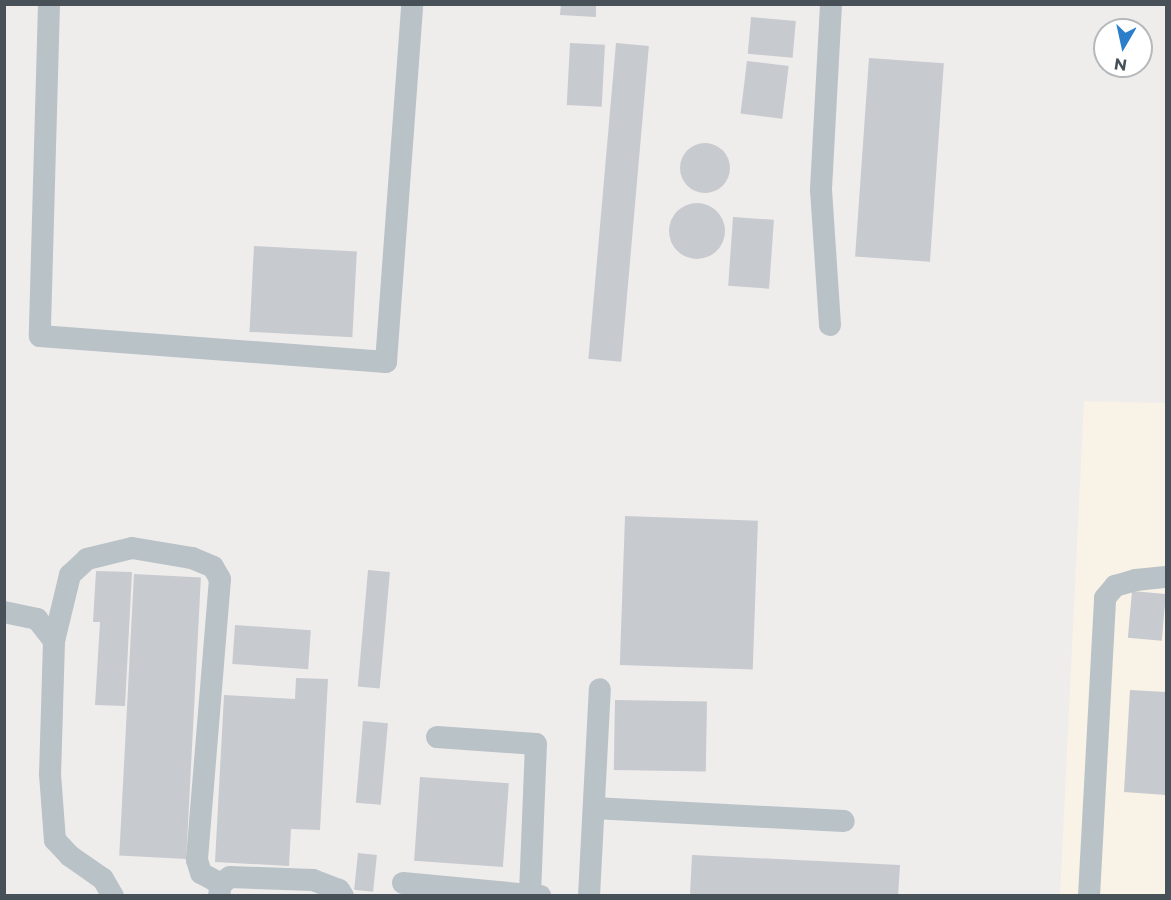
<!DOCTYPE html>
<style>
body{margin:0}
#map{position:relative;width:1171px;height:900px;overflow:hidden;background:#efecec;font-family:Montserrat,sans-serif}
div>[style]{position:absolute}
.commercial>*{inset:0;background:#f9f2e6}
.building>*{inset:0;background:#c7cacf;transform-origin:0 0}
.round{border-radius:50%}
.minor>*{height:22px;margin:-11px;padding:0 11px;transform-origin:11px;border-radius:11px;background:#b9c2c7}
span{translate:-50% -50%;white-space:nowrap;text-align:center;line-height:1.15;-webkit-text-stroke:4.5px #fff;paint-order:stroke}
.frame{position:absolute;inset:0;border:6px solid #475157;pointer-events:none}
.north{position:absolute;left:1093px;top:18px;width:60px;height:60px;box-sizing:border-box;background:#fff;border:2px solid #b5b9bc;border-radius:50%;rotate:189deg;font-size:16px;font-weight:700;line-height:24px;text-align:center;color:#475157}
.north::after{content:'';display:block;margin:auto;width:21px;height:27px;background:#2b7eca;clip-path:polygon(50% 0,100% 100%,50% 72%,0 100%)}
</style>
<div id="map">
<div class="commercial">
<div style="clip-path:polygon(1084px 401px,1166px 403px,1166px 895px,1060px 896px)"></div>
</div>
<div class="building">
<div style="clip-path:polygon(561px 4px,596px 4px,596px 17px,560px 15px)"></div>
<div style="left:751px;top:17px;width:45px;height:37px;rotate:5deg"></div>
<div style="left:570px;top:43px;width:35px;height:62px;rotate:3deg"></div>
<div style="left:616px;top:43px;width:33px;height:317px;rotate:5deg"></div>
<div style="left:869px;top:58px;width:75px;height:199px;rotate:4deg"></div>
<div style="left:747px;top:61px;width:42px;height:53px;rotate:7deg"></div>
<div class="round" style="left:680px;top:143px;width:50px;height:50px"></div>
<div class="round" style="left:669px;top:203px;width:56px;height:56px"></div>
<div style="left:733px;top:217px;width:41px;height:69px;rotate:4deg"></div>
<div style="left:254px;top:246px;width:103px;height:86px;rotate:3deg"></div>
<div style="left:625px;top:516px;width:133px;height:149px;rotate:2deg"></div>
<div style="left:368px;top:570px;width:22px;height:117px;rotate:5deg"></div>
<div style="clip-path:polygon(96px 571px,132px 572px,125px 706px,95px 705px,100px 622px,93px 622px)"></div>
<div style="left:134px;top:574px;width:67px;height:282px;rotate:3deg"></div>
<div style="left:1132px;top:591px;width:34px;height:47px;rotate:5deg"></div>
<div style="left:235px;top:625px;width:76px;height:39px;rotate:4deg"></div>
<div style="clip-path:polygon(296px 678px,328px 679px,320px 830px,291px 829px,289px 866px,215px 862px,224px 695px,295px 699px)"></div>
<div style="clip-path:polygon(1130px 690px,1166px 692px,1166px 795px,1124px 792px)"></div>
<div style="left:615px;top:700px;width:92px;height:70px;rotate:1deg"></div>
<div style="left:363px;top:721px;width:25px;height:82px;rotate:5deg"></div>
<div style="left:420px;top:777px;width:89px;height:84px;rotate:4deg"></div>
<div style="left:358px;top:853px;width:19px;height:37px;rotate:6deg"></div>
<div style="clip-path:polygon(692px 855px,900px 865px,898px 896px,690px 896px)"></div>
</div>
<div class="minor">
<div style="left:49px;top:4px;width:332px;rotate:91.6deg"></div>
<div style="left:40px;top:336px;width:347px;rotate:4.3deg"></div>
<div style="left:386px;top:362px;width:359px;rotate:-85.8deg"></div>
<div style="left:830px;top:325px;width:136px;rotate:-93.8deg"></div>
<div style="left:821px;top:189px;width:185px;rotate:-86.9deg"></div>
<div style="left:4px;top:612px;width:34px;rotate:12deg"></div>
<div style="left:37px;top:619px;width:28px;rotate:52deg"></div>
<div style="left:54px;top:641px;width:133px;rotate:91.7deg"></div>
<div style="left:50px;top:774px;width:66px;rotate:85.7deg"></div>
<div style="left:55px;top:840px;width:22px;rotate:47deg"></div>
<div style="left:70px;top:856px;width:40px;rotate:34.9deg"></div>
<div style="left:103px;top:879px;width:20px;rotate:60deg"></div>
<div style="left:54px;top:641px;width:68px;rotate:-76.4deg"></div>
<div style="left:70px;top:575px;width:23px;rotate:-43deg"></div>
<div style="left:87px;top:559px;width:46px;rotate:-13.7deg"></div>
<div style="left:132px;top:548px;width:61px;rotate:9.5deg"></div>
<div style="left:192px;top:558px;width:23px;rotate:23deg"></div>
<div style="left:213px;top:567px;width:14px;rotate:60deg"></div>
<div style="left:220px;top:579px;width:282px;rotate:94.7deg"></div>
<div style="left:197px;top:860px;width:14px;rotate:73deg"></div>
<div style="left:201px;top:873px;width:23px;rotate:29deg"></div>
<div style="left:437px;top:737px;width:99px;rotate:4deg"></div>
<div style="left:536px;top:744px;width:151px;rotate:92.3deg"></div>
<div style="left:594px;top:808px;width:250px;rotate:3deg"></div>
<div style="left:403px;top:883px;width:138px;rotate:5.4deg"></div>
<div style="left:219px;top:896px;width:12px;rotate:-81deg"></div>
<div style="left:221px;top:884px;width:11px;rotate:-38deg"></div>
<div style="left:230px;top:877px;width:83px;rotate:2.1deg"></div>
<div style="left:313px;top:880px;width:28px;rotate:21deg"></div>
<div style="left:339px;top:890px;width:7px;rotate:56deg"></div>
<div style="left:589px;top:896px;width:207px;rotate:-87deg"></div>
<div style="left:1089px;top:896px;width:298px;rotate:-86.9deg"></div>
<div style="left:1105px;top:598px;width:16px;rotate:-50deg"></div>
<div style="left:1115px;top:586px;width:22px;rotate:-16deg"></div>
<div style="left:1136px;top:580px;width:30px;rotate:-6deg"></div>
</div>
<div class="frame"></div>
<div class="north">N</div>
</div>
